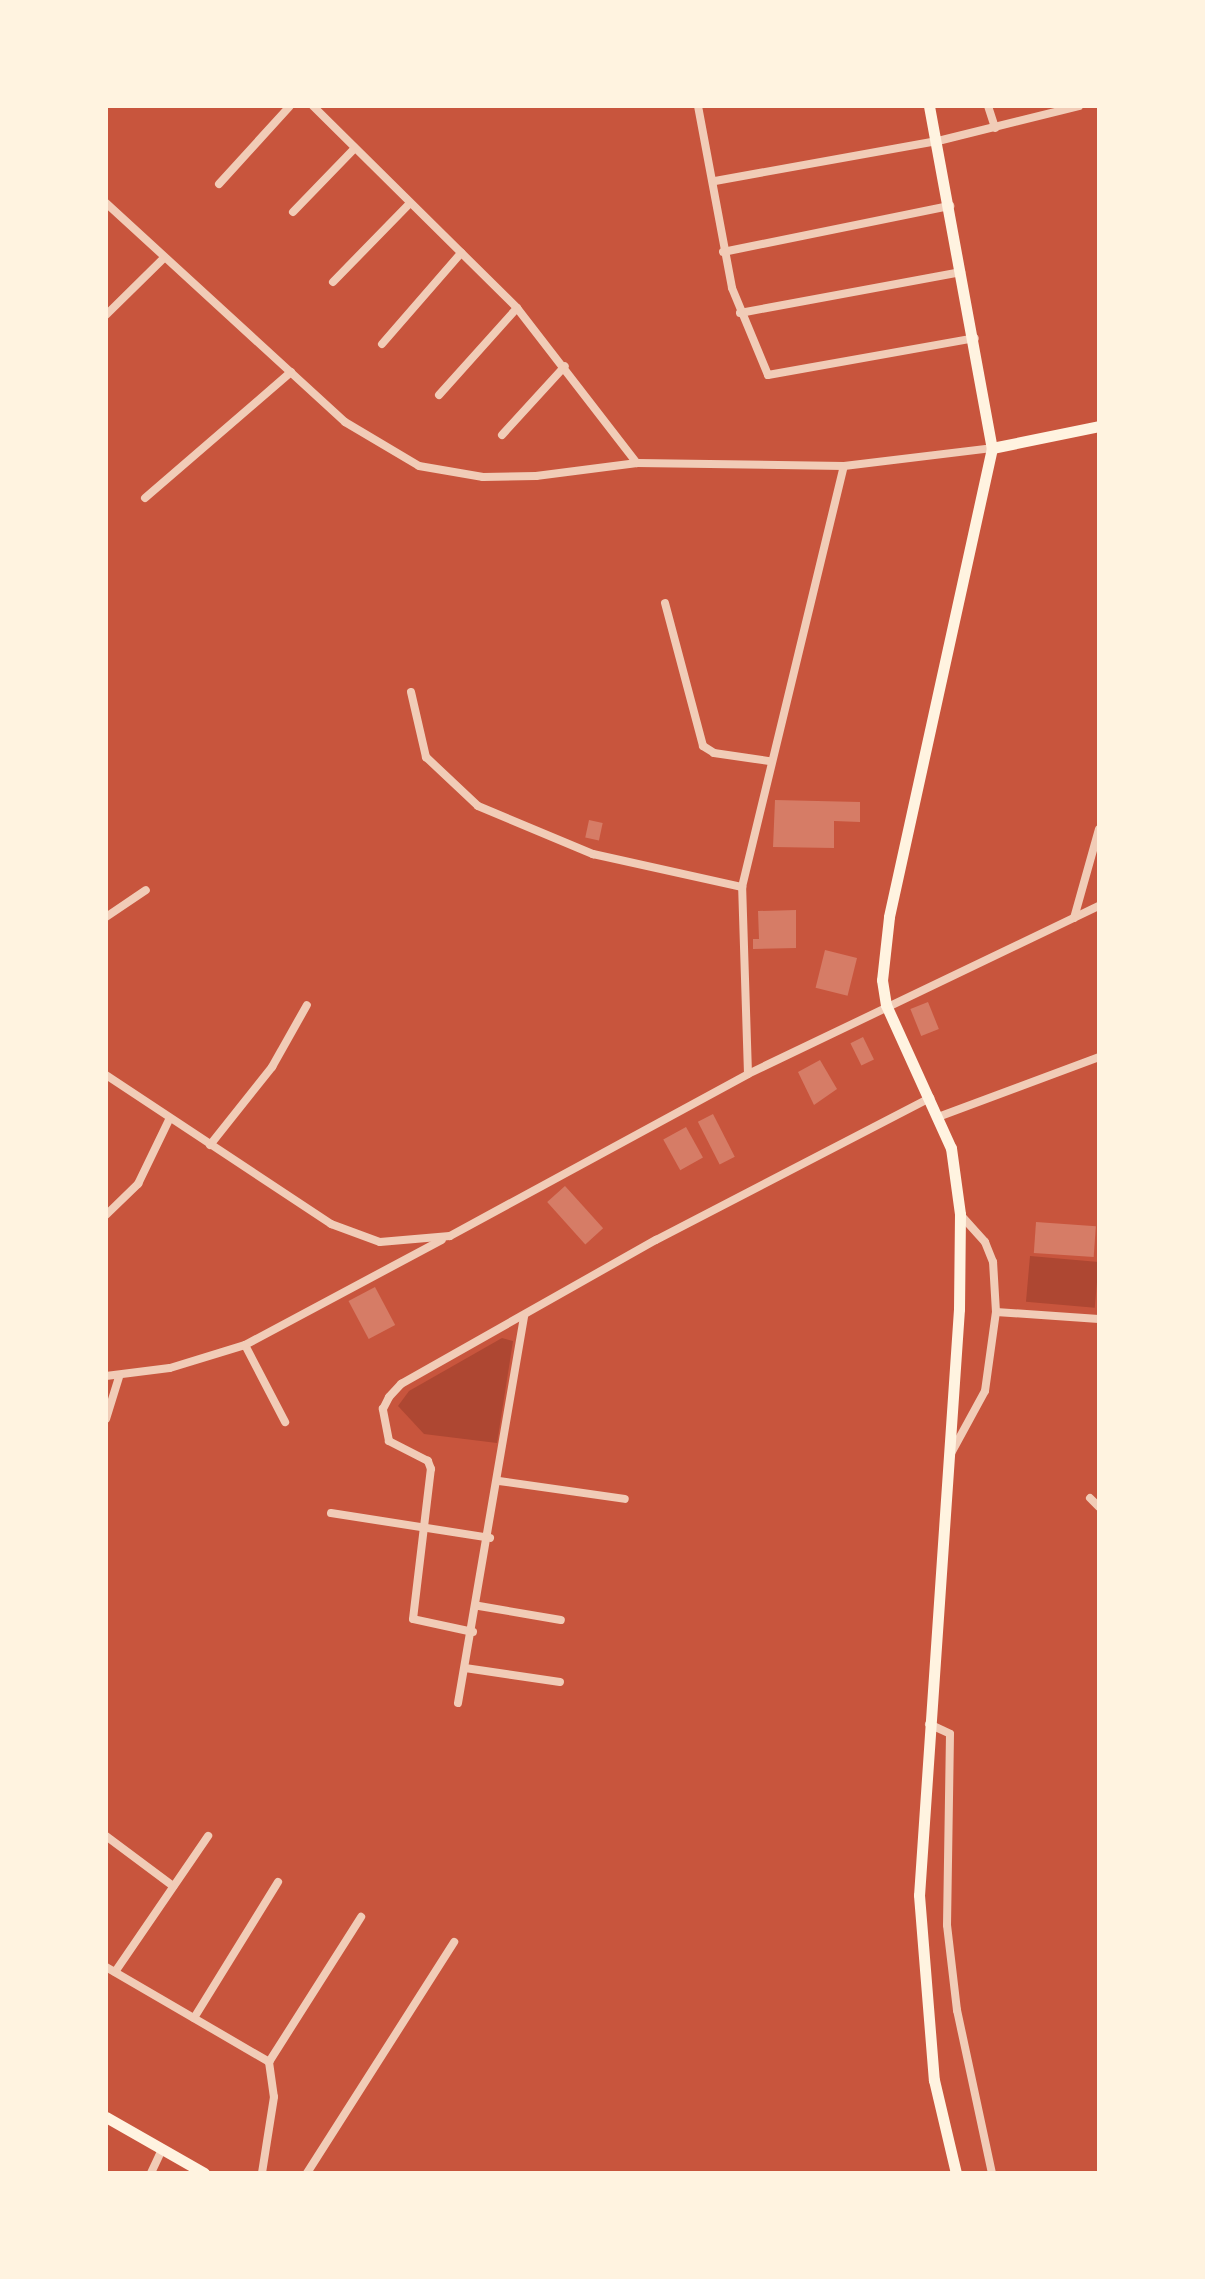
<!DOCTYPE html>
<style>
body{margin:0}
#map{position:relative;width:1205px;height:2279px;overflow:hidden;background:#c8553d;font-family:"PT Sans",sans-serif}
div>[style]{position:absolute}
.green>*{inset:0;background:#ae4732;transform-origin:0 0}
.building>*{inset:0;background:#d67c66;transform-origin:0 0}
.minor>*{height:8px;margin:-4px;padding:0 4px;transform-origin:4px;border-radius:4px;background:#f1ccb7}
.secondary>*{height:11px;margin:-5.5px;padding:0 5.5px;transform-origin:5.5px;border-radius:5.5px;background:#fff3e0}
span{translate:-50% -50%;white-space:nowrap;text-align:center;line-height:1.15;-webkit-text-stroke:8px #fff3e0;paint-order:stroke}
.frame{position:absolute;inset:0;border:108px solid #fff3e0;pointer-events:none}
</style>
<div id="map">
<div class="green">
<div style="left:1030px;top:1256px;width:69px;height:46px;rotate:5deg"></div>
<div style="clip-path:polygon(502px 1338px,513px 1341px,497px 1443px,424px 1434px,398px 1406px,409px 1391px)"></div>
</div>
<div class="building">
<div style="clip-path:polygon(775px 800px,860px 802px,860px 822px,834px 821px,834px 848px,773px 847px)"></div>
<div style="left:589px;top:820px;width:14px;height:18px;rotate:12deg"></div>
<div style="clip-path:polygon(796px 910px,796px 948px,753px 949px,753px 939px,759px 939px,758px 911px)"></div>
<div style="left:825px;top:950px;width:33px;height:39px;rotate:14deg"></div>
<div style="left:928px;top:1002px;width:29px;height:19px;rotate:68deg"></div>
<div style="left:863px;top:1037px;width:25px;height:14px;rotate:64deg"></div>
<div style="clip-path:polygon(820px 1060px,837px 1089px,814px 1105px,798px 1072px)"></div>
<div style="left:713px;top:1114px;width:48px;height:17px;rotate:63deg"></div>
<div style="left:686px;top:1127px;width:35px;height:26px;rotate:61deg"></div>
<div style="left:565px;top:1186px;width:57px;height:24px;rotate:48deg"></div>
<div style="left:1036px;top:1222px;width:60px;height:31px;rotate:4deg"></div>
<div style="left:375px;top:1287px;width:43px;height:30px;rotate:62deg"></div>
</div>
<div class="minor">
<div style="left:313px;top:106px;width:287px;rotate:44.7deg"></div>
<div style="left:517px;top:308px;width:196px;rotate:52.3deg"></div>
<div style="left:698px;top:106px;width:185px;rotate:79.4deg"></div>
<div style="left:732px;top:288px;width:94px;rotate:67.5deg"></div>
<div style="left:768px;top:375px;width:210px;rotate:-10.1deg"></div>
<div style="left:988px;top:106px;width:23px;rotate:72deg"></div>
<div style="left:715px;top:181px;width:227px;rotate:-10.2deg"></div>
<div style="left:938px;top:141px;width:145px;rotate:-13.9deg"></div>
<div style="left:219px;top:184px;width:105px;rotate:-47.7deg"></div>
<div style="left:106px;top:203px;width:324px;rotate:42.5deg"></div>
<div style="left:345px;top:422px;width:86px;rotate:30.7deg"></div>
<div style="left:419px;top:466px;width:65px;rotate:9.8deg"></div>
<div style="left:483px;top:477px;width:53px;rotate:-1.1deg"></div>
<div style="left:536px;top:476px;width:102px;rotate:-7.3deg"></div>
<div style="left:637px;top:463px;width:207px;rotate:0.8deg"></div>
<div style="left:844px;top:466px;width:149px;rotate:-6.9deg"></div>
<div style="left:293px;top:212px;width:89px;rotate:-45.9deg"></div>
<div style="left:723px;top:252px;width:232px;rotate:-11.5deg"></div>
<div style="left:333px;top:282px;width:109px;rotate:-45.7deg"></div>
<div style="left:740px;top:313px;width:225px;rotate:-10.5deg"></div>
<div style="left:106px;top:315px;width:81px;rotate:-44.5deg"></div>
<div style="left:382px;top:344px;width:121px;rotate:-49deg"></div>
<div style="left:439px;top:395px;width:117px;rotate:-48.1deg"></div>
<div style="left:502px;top:435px;width:93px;rotate:-47.6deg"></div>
<div style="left:145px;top:498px;width:193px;rotate:-40.8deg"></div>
<div style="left:665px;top:603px;width:148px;rotate:75.1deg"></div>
<div style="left:703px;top:746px;width:13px;rotate:32deg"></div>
<div style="left:714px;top:753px;width:56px;rotate:8.3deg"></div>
<div style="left:411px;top:692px;width:67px;rotate:77deg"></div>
<div style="left:426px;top:757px;width:71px;rotate:43.3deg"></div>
<div style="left:478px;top:806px;width:125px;rotate:22.7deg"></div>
<div style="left:593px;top:854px;width:153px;rotate:12.5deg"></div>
<div style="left:106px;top:917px;width:48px;rotate:-34deg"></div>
<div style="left:1074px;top:918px;width:92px;rotate:-74.3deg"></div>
<div style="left:748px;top:1074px;width:187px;rotate:-91.8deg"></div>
<div style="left:742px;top:887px;width:433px;rotate:-76.4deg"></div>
<div style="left:106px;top:1075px;width:270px;rotate:33.5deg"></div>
<div style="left:331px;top:1224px;width:52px;rotate:20.2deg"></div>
<div style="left:380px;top:1242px;width:70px;rotate:-4.9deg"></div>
<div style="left:450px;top:1236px;width:339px;rotate:-28.5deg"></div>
<div style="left:748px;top:1074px;width:389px;rotate:-25.6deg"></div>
<div style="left:938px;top:1117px;width:172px;rotate:-20.4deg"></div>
<div style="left:210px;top:1145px;width:100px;rotate:-51.5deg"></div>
<div style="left:272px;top:1067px;width:71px;rotate:-60.6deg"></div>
<div style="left:106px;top:1215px;width:45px;rotate:-44.1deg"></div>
<div style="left:138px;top:1184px;width:71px;rotate:-64.2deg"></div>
<div style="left:996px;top:1312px;width:103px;rotate:3.9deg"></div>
<div style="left:245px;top:1345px;width:87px;rotate:62.5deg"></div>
<div style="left:106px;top:1376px;width:64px;rotate:-7.1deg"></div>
<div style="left:170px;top:1368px;width:78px;rotate:-17deg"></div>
<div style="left:245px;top:1345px;width:223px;rotate:-28.1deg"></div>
<div style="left:106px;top:1419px;width:44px;rotate:-72.8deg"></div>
<div style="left:949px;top:1457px;width:75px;rotate:-61.4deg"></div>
<div style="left:985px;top:1391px;width:80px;rotate:-82.1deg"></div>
<div style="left:996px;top:1312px;width:50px;rotate:-93.4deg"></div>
<div style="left:993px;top:1262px;width:22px;rotate:-112deg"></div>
<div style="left:985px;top:1242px;width:38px;rotate:-132deg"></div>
<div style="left:499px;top:1481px;width:127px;rotate:8.1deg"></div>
<div style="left:1090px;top:1498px;width:13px;rotate:45deg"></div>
<div style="left:331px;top:1513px;width:161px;rotate:8.9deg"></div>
<div style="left:479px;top:1606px;width:83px;rotate:9.7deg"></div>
<div style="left:473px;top:1632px;width:61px;rotate:-167.8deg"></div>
<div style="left:413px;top:1619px;width:151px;rotate:-83.2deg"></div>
<div style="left:431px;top:1469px;width:9px;rotate:-111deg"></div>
<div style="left:428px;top:1461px;width:44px;rotate:-152.9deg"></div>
<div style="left:389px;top:1441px;width:33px;rotate:-101deg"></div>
<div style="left:383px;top:1409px;width:13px;rotate:-63deg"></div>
<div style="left:389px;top:1397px;width:18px;rotate:-47deg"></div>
<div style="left:401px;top:1384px;width:293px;rotate:-29.5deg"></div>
<div style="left:656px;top:1240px;width:309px;rotate:-27.4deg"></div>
<div style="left:465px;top:1668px;width:96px;rotate:8.4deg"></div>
<div style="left:458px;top:1703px;width:393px;rotate:-80.3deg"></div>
<div style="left:929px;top:1724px;width:23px;rotate:25deg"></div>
<div style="left:950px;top:1734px;width:191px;rotate:90.9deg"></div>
<div style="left:947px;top:1925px;width:86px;rotate:83.3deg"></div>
<div style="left:957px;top:2010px;width:167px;rotate:77.9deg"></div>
<div style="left:106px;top:1836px;width:84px;rotate:36.7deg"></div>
<div style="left:106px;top:1967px;width:189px;rotate:30.2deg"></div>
<div style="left:269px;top:2062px;width:35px;rotate:82deg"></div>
<div style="left:274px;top:2097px;width:77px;rotate:99deg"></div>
<div style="left:115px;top:1972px;width:165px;rotate:-55.6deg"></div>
<div style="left:194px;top:2018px;width:160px;rotate:-58.3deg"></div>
<div style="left:269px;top:2062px;width:172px;rotate:-57.6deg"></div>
<div style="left:151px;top:2173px;width:26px;rotate:-65deg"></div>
<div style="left:307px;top:2173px;width:274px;rotate:-57.5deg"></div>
</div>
<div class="secondary">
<div style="left:929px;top:106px;width:348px;rotate:79.6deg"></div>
<div style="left:992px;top:448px;width:480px;rotate:102.4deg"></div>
<div style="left:889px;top:917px;width:63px;rotate:96.3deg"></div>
<div style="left:882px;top:980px;width:25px;rotate:81deg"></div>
<div style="left:886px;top:1005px;width:157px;rotate:65.6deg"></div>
<div style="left:951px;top:1148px;width:67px;rotate:82.2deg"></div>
<div style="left:960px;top:1214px;width:95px;rotate:90.6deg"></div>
<div style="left:959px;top:1309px;width:587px;rotate:93.9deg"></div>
<div style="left:919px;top:1895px;width:186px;rotate:85.4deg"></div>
<div style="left:934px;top:2080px;width:96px;rotate:76.7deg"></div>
<div style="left:992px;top:448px;width:109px;rotate:-11.6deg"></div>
<div style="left:106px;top:2117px;width:113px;rotate:29.7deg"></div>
</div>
<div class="frame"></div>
</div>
